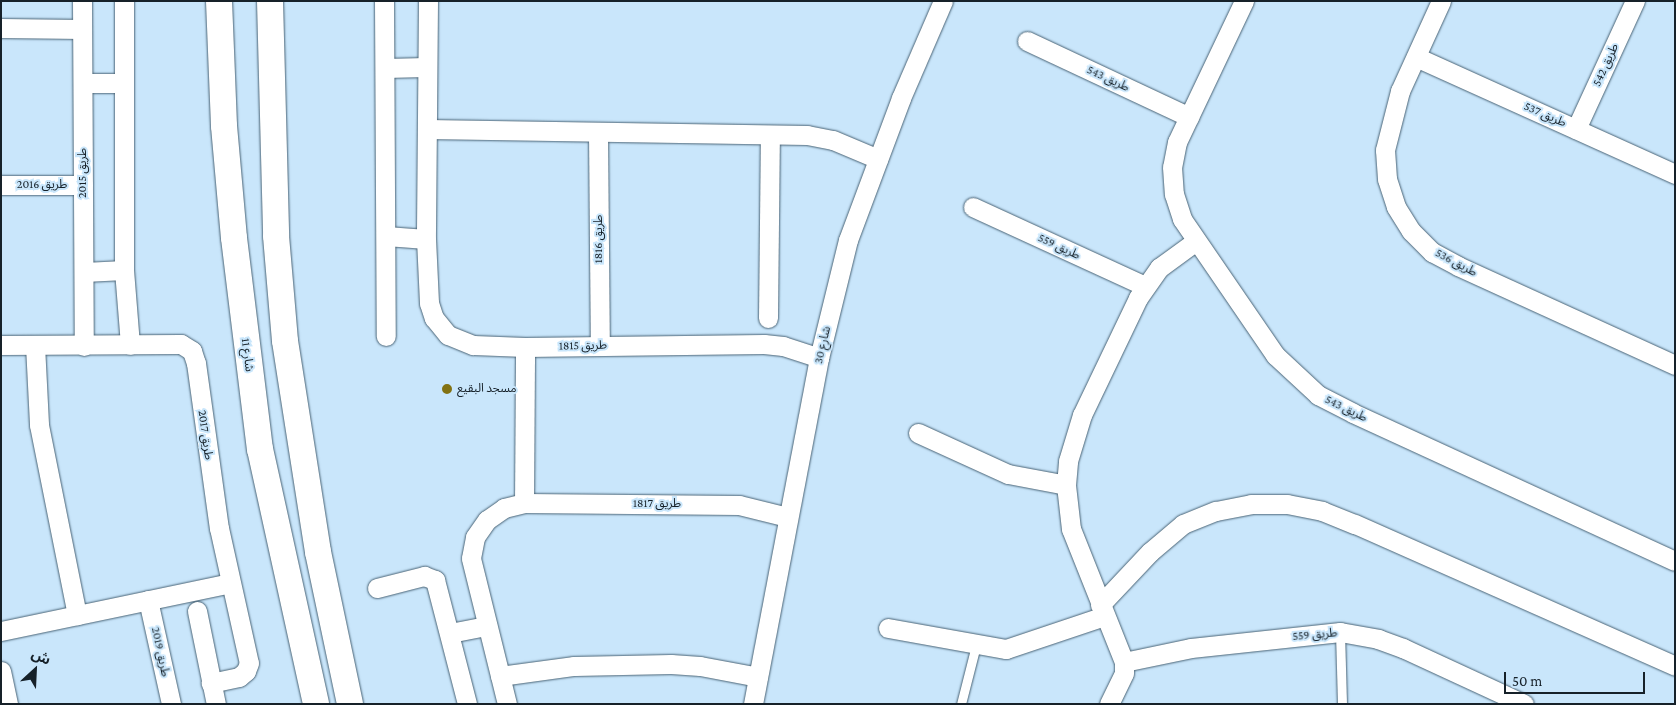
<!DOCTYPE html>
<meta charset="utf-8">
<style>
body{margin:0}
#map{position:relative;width:1676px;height:705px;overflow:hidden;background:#c9e6fb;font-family:"Crimson Pro","Noto Sans Arabic",serif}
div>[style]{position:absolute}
.roads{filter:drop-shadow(0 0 1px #496375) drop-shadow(0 0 1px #496375)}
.lane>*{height:9px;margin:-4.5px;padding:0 4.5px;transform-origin:4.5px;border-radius:4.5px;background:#fff}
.street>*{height:19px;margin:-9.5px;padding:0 9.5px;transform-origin:9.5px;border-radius:9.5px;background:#fff}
.secondary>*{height:26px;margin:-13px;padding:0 13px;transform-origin:13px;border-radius:13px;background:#fff}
.dots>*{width:14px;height:14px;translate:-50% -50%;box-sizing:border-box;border:2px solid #c9e6fb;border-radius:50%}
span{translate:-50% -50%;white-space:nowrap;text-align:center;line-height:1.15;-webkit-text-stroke:4px #c9e6fb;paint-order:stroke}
.street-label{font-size:12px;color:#162129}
.poi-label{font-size:12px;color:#162129}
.left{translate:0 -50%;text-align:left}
.frame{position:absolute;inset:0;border:2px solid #162129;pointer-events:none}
.north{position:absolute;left:10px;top:645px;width:50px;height:50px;-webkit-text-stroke:4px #c9e6fb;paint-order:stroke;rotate:25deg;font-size:14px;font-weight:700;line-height:20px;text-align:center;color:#162129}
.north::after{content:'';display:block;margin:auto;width:18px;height:22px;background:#162129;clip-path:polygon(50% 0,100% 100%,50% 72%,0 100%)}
.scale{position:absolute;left:1504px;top:672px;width:141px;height:22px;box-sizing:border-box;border:2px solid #162129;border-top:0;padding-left:6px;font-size:15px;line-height:18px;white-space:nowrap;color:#162129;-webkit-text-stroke:4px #c9e6fb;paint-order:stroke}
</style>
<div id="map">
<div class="roads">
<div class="lane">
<div style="left:1340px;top:632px;width:72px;rotate:88.4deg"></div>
<div style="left:961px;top:704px;width:61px;rotate:-75.7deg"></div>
</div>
<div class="street">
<div style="left:82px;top:1px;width:345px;rotate:89.7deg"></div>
<div style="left:124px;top:1px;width:269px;rotate:90deg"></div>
<div style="left:124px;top:270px;width:75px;rotate:85.4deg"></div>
<div style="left:384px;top:1px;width:335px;rotate:89.7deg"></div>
<div style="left:428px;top:1px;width:238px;rotate:90.5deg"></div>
<div style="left:426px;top:239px;width:64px;rotate:87.3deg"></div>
<div style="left:429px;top:303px;width:16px;rotate:72deg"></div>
<div style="left:434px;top:318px;width:22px;rotate:51deg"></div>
<div style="left:448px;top:335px;width:27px;rotate:22deg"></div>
<div style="left:473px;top:345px;width:52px;rotate:2.2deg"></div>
<div style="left:525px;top:347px;width:239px;rotate:-0.7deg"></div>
<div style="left:764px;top:344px;width:19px;rotate:6deg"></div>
<div style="left:783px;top:346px;width:38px;rotate:18deg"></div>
<div style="left:1244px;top:1px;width:156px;rotate:115.4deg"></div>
<div style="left:1177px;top:142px;width:25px;rotate:101deg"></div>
<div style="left:1172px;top:167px;width:27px;rotate:86deg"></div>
<div style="left:1174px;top:194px;width:26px;rotate:72deg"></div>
<div style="left:1182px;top:219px;width:165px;rotate:55.6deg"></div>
<div style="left:1275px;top:355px;width:59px;rotate:42.9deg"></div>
<div style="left:1318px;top:395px;width:39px;rotate:27deg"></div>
<div style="left:1353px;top:413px;width:354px;rotate:24.7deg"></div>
<div style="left:1441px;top:1px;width:99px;rotate:114.5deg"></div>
<div style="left:1400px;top:91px;width:61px;rotate:104.3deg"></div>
<div style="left:1385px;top:150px;width:29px;rotate:86deg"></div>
<div style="left:1387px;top:179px;width:29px;rotate:72deg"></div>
<div style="left:1396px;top:207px;width:28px;rotate:58deg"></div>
<div style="left:1411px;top:231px;width:30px;rotate:45deg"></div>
<div style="left:1432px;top:252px;width:30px;rotate:28deg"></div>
<div style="left:1458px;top:266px;width:239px;rotate:24.5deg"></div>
<div style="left:1px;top:28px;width:81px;rotate:0.7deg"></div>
<div style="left:1027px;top:41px;width:179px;rotate:25.1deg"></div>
<div style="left:1416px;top:57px;width:284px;rotate:24.3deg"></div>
<div style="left:385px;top:68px;width:41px;rotate:-1.4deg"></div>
<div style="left:83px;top:83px;width:41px"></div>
<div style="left:427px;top:129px;width:380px;rotate:0.9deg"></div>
<div style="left:807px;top:135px;width:26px;rotate:11deg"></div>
<div style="left:833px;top:140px;width:49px;rotate:22.9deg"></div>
<div style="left:1576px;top:129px;width:141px;rotate:-65.3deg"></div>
<div style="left:598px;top:132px;width:214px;rotate:89.5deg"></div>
<div style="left:1px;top:185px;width:82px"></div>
<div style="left:973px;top:207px;width:189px;rotate:24.7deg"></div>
<div style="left:386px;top:236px;width:40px;rotate:4.3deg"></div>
<div style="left:84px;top:272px;width:40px;rotate:-2.9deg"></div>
<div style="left:768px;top:318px;width:183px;rotate:-89.4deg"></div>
<div style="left:1px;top:345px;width:180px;rotate:-0.3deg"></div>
<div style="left:181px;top:344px;width:13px;rotate:32deg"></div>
<div style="left:192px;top:351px;width:13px;rotate:72deg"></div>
<div style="left:196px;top:363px;width:167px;rotate:82.1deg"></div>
<div style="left:219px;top:528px;width:138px;rotate:77.5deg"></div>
<div style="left:249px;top:663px;width:9px;rotate:111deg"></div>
<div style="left:246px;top:671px;width:9px;rotate:139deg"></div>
<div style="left:239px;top:677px;width:29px;rotate:168deg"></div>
<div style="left:35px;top:345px;width:80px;rotate:87.1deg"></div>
<div style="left:39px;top:425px;width:194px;rotate:78.7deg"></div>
<div style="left:918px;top:433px;width:99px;rotate:24.5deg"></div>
<div style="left:1008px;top:474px;width:59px;rotate:10.7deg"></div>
<div style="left:524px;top:503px;width:156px;rotate:-89.6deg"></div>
<div style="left:377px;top:588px;width:49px;rotate:-14.3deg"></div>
<div style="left:424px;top:576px;width:12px;rotate:20deg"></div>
<div style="left:435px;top:580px;width:128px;rotate:75.5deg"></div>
<div style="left:148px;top:600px;width:107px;rotate:77.5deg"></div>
<div style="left:1100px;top:605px;width:73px;rotate:-46.7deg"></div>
<div style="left:1150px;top:552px;width:43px;rotate:-40.3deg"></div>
<div style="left:1183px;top:524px;width:35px;rotate:-22deg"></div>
<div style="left:1216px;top:511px;width:36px;rotate:-11deg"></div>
<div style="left:1251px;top:504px;width:36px"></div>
<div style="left:1287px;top:504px;width:36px;rotate:11deg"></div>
<div style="left:1322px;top:511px;width:35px;rotate:22deg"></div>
<div style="left:1355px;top:524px;width:350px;rotate:23.9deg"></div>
<div style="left:197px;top:611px;width:95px;rotate:78.5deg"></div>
<div style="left:888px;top:628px;width:120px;rotate:10.1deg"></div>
<div style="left:1006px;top:649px;width:103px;rotate:-18.6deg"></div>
<div style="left:1px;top:631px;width:234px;rotate:-11.8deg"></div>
<div style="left:450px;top:633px;width:38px;rotate:-11deg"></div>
<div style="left:1124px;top:662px;width:68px;rotate:-11.8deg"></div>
<div style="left:1191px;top:648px;width:150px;rotate:-6.1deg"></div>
<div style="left:1340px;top:632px;width:39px;rotate:10deg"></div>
<div style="left:1378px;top:639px;width:27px;rotate:20deg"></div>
<div style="left:1403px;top:648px;width:133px;rotate:24.8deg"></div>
<div style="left:1px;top:671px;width:34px;rotate:78deg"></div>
<div style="left:500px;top:676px;width:75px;rotate:-7.7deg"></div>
<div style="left:574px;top:666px;width:97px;rotate:-1.2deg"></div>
<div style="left:671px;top:664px;width:29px;rotate:4deg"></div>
<div style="left:700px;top:666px;width:59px;rotate:10.7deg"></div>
<div style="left:507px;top:704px;width:150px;rotate:-103.9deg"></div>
<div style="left:471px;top:558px;width:21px;rotate:-79deg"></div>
<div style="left:475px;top:537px;width:21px;rotate:-55deg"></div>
<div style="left:487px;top:520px;width:21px;rotate:-35deg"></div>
<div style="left:504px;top:508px;width:21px;rotate:-14deg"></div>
<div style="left:524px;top:503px;width:215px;rotate:0.5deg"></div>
<div style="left:739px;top:505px;width:50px;rotate:13.8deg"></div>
<div style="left:753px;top:704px;width:352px;rotate:-79.2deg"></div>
<div style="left:819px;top:358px;width:122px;rotate:-76.2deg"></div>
<div style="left:848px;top:240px;width:152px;rotate:-69.5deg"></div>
<div style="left:901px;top:98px;width:106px;rotate:-66.6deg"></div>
<div style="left:1109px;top:704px;width:34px;rotate:-64deg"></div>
<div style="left:1124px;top:673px;width:11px;rotate:-90deg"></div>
<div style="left:1124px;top:662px;width:143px;rotate:-111.7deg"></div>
<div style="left:1071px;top:529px;width:44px;rotate:-96.5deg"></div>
<div style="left:1066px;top:485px;width:24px;rotate:-85deg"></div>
<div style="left:1068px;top:461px;width:48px;rotate:-73.1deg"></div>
<div style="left:1082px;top:415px;width:130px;rotate:-64.4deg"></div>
<div style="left:1138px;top:298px;width:37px;rotate:-55deg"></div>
<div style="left:1159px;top:268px;width:46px;rotate:-36.1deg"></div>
</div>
<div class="secondary">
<div style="left:219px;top:1px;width:125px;rotate:87.7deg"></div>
<div style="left:224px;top:126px;width:112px;rotate:84.9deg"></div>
<div style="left:234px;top:238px;width:213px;rotate:83deg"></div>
<div style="left:260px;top:449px;width:261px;rotate:77.6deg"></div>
<div style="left:270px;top:1px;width:235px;rotate:88.5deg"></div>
<div style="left:276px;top:236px;width:105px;rotate:85.1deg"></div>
<div style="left:285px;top:341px;width:214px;rotate:81.1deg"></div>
<div style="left:318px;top:552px;width:155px;rotate:78.1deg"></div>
</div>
</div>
<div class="dots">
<div style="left:447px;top:389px;background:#827212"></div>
</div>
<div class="street-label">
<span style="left:1606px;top:65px;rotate:-65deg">طريق 542</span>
<span style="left:1108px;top:79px;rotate:25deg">طريق 543</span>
<span style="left:1545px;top:115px;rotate:24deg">طريق 537</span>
<span style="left:83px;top:173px;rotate:-90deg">طريق 2015</span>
<span style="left:42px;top:185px">طريق 2016</span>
<span style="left:599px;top:239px;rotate:-90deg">طريق 1816</span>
<span style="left:1059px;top:247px;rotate:25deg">طريق 559</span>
<span style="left:1456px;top:263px;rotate:28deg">طريق 536</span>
<span style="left:823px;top:345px;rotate:-77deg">شارع 30</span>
<span style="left:583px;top:346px;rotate:-1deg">طريق 1815</span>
<span style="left:247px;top:355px;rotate:83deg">شارع 11</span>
<span style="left:1346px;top:409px;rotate:26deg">طريق 543</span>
<span style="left:205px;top:435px;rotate:82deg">طريق 2017</span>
<span style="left:657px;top:504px">طريق 1817</span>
<span style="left:1315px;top:635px;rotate:-5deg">طريق 559</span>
<span style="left:160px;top:652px;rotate:78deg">طريق 2019</span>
</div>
<div class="poi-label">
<span class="left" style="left:457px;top:389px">مسجد البقيع</span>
</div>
<div class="frame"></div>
<div class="north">ش</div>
<div class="scale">50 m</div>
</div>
